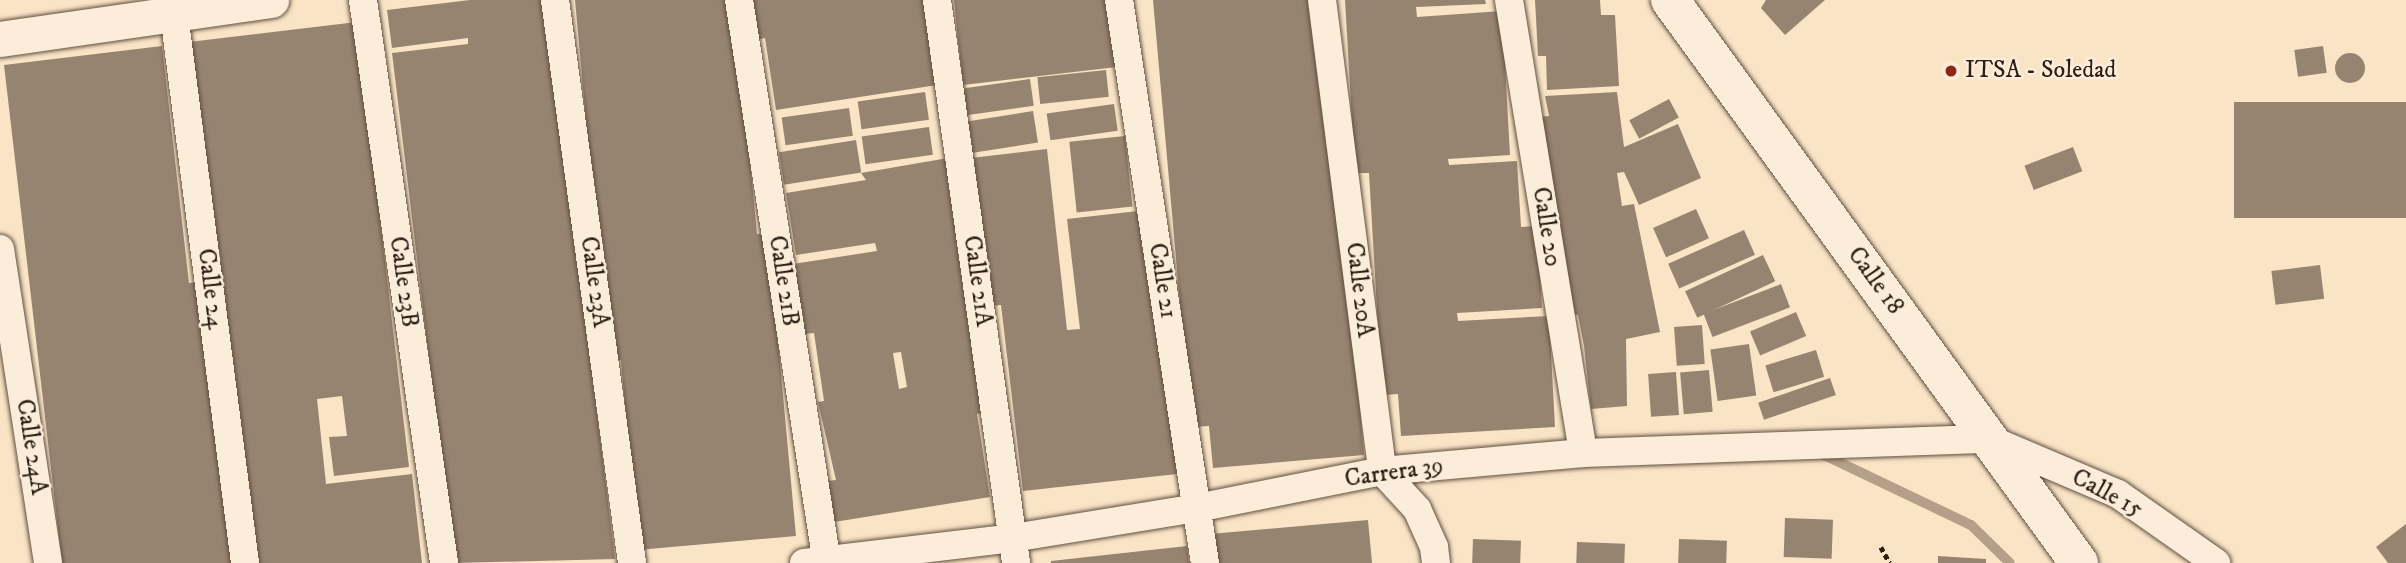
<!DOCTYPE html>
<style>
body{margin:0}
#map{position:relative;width:2406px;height:563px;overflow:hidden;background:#f9e4c6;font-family:"IM FELL DW Pica",serif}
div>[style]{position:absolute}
.stream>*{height:10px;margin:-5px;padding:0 5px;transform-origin:5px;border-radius:5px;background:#b4a089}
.building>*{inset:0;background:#978470;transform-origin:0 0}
.round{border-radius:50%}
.path>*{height:4.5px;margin-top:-2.25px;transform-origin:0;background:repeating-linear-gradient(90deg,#2d1d13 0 5px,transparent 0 8.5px)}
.roads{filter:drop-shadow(0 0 2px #604f40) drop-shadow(0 0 2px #604f40)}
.minor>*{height:28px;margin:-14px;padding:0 14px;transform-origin:14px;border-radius:14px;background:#fbedda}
.tertiary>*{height:35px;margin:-17.5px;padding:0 17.5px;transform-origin:17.5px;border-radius:17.5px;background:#fbedda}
.secondary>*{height:38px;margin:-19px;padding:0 19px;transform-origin:19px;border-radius:19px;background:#fbedda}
.dots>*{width:19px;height:19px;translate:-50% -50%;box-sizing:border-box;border:4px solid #fbedda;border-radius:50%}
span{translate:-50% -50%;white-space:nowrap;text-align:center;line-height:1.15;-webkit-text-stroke:5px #fbedda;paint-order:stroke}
.poi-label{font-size:24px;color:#2d1d13}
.left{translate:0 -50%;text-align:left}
.street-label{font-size:24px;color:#2d1d13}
</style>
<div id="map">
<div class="stream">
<div style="left:1820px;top:453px;width:167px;rotate:25.5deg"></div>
<div style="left:1971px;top:525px;width:54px;rotate:44.3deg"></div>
</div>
<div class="building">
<div style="clip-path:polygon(470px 0,546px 0,615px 559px,454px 563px,392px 53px,468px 44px,468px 38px,392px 48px,387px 10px)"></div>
<div style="clip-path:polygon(575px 0,727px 0,735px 8px,757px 234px,768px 233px,796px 536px,638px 550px,621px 360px,608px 361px)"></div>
<div style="clip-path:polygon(748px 0,923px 0,937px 85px,776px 110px,765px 38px,755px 40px)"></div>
<div style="clip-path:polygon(954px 0,1110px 0,1117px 67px,963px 85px)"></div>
<div style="clip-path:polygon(1153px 0,1320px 0,1333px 106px,1364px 455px,1213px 468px,1209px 426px,1191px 427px)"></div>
<div style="clip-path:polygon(1345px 0,1485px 0,1486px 4px,1416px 7px,1417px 17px,1502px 11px,1510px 155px,1448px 159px,1449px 165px,1517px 161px,1521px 227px,1537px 226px,1542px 308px,1457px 313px,1458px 321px,1549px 316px,1555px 427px,1401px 436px,1398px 394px,1382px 395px,1369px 173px,1355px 173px)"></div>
<div style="clip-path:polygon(1535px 0,1600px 0,1601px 15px,1615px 15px,1619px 86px,1547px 90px,1546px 56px,1538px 56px)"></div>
<div style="clip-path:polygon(1766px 0,1825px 0,1785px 35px,1761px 8px)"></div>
<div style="clip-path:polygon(357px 22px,409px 467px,334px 476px,329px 437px,347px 436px,342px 396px,317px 399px,326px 484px,412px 474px,422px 563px,251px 563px,189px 42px)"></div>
<div style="clip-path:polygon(162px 46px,189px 283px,202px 282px,234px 563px,62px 563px,4px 65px)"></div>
<div style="left:2323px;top:46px;width:27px;height:29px;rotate:82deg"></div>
<div class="round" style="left:2335px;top:53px;width:30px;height:30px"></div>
<div style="left:1106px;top:70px;width:27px;height:69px;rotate:84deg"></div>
<div style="left:1030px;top:79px;width:27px;height:68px;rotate:82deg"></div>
<div style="left:925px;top:92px;width:28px;height:68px;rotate:82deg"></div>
<div style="clip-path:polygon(1617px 92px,1624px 147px,1678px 124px,1701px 178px,1639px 205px,1624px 172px,1617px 173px,1622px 206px,1634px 204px,1660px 332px,1626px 339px,1627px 406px,1591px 409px,1584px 346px,1578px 315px,1573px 314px,1538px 117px,1549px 116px,1545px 96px)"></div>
<div style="left:1669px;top:99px;width:21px;height:45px;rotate:62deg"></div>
<div style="left:2406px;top:102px;width:116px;height:172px;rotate:90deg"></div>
<div style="left:1114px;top:104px;width:27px;height:68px;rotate:82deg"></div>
<div style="left:849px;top:108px;width:28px;height:68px;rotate:82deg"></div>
<div style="left:1033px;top:111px;width:32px;height:67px;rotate:81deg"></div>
<div style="left:929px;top:127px;width:28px;height:68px;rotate:82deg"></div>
<div style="left:1125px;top:136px;width:71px;height:56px;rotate:84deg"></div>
<div style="left:856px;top:140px;width:33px;height:78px;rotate:81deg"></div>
<div style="left:2073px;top:147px;width:26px;height:52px;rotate:69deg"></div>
<div style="clip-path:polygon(1047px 149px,1067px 330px,1080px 329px,1067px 219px,1147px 210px,1177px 474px,1023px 491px,1001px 305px,989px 306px,971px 158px)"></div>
<div style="clip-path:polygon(evenodd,948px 158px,988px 412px,977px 414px,990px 497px,834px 522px,828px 481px,836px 480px,818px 402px,824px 401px,814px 333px,804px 334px,793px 264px,877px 251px,875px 243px,796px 255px,786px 193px,866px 180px,861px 173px,948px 158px,901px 352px,907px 387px,899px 389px,893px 353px,901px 352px)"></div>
<div style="left:1696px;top:209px;width:32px;height:47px;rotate:66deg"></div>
<div style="left:1744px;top:230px;width:27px;height:83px;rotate:66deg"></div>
<div style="left:1763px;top:255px;width:29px;height:86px;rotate:65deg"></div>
<div style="left:2320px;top:265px;width:34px;height:49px;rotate:83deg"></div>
<div style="left:1781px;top:284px;width:25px;height:83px;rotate:69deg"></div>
<div style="left:1796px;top:312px;width:26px;height:50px;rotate:67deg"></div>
<div style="left:1702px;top:325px;width:39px;height:28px;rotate:86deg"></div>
<div style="left:1749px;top:344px;width:52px;height:39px;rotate:82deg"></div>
<div style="left:1816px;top:350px;width:28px;height:53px;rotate:73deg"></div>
<div style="left:1709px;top:370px;width:42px;height:29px;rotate:85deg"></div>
<div style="left:1676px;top:372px;width:43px;height:28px;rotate:86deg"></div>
<div style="left:1830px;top:378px;width:18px;height:76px;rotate:71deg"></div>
<div style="left:1785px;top:518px;width:48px;height:39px;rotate:2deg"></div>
<div style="clip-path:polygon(1368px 520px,1372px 563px,1213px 563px,1210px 534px)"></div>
<div style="clip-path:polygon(2406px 524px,2406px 563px,2388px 563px,2376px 547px)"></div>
<div style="left:1473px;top:539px;width:48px;height:24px;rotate:2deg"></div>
<div style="left:1679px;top:539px;width:48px;height:24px;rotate:2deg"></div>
<div style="left:1577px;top:542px;width:48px;height:21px;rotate:2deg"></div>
<div style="clip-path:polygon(1187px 546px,1189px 563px,1051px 563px,1051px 561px)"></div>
<div style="clip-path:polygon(1938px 556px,1986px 559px,1986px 563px,1938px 563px)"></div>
</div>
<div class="path">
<div style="left:1881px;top:547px;width:18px;rotate:61deg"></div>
</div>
<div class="roads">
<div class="minor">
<div style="left:363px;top:0;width:569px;rotate:81.81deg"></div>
<div style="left:555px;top:0;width:568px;rotate:82.21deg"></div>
<div style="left:739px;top:0;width:570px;rotate:81.12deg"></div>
<div style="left:937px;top:0;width:569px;rotate:82.01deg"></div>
<div style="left:1119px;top:0;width:570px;rotate:81.32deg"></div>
<div style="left:1322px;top:0;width:475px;rotate:82.7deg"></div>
<div style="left:1382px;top:471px;width:52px;rotate:47.4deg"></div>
<div style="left:1417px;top:509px;width:42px;rotate:65.9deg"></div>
<div style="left:1434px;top:547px;width:16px;rotate:83deg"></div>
<div style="left:1509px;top:0;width:459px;rotate:80.7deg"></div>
<div style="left:174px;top:14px;width:554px;rotate:82.63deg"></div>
<div style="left:0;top:249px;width:318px;rotate:81.3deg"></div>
<div style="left:804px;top:563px;width:210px;rotate:-6.8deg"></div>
<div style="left:1013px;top:538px;width:186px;rotate:-9.3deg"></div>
<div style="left:1197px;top:508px;width:189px;rotate:-11.3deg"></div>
<div style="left:1382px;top:471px;width:202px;rotate:-5.1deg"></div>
<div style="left:1583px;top:453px;width:406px;rotate:-2deg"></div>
<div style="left:1989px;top:439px;width:140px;rotate:23.1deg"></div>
<div style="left:2118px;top:494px;width:120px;rotate:35.1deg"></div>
</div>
<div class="tertiary">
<div style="left:0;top:39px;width:274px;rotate:-8.2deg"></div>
</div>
<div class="secondary">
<div style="left:1670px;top:0;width:696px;rotate:54deg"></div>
</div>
</div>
<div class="dots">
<div style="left:1951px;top:71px;background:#8f2418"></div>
</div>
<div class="poi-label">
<span class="left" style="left:1965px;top:71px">ITSA - Soledad</span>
</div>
<div class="street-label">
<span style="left:1546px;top:227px;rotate:81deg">Calle 20</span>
<span style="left:783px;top:281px;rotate:81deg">Calle 21B</span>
<span style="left:977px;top:281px;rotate:82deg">Calle 21A</span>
<span style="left:1162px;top:281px;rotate:81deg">Calle 21</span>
<span style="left:1875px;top:281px;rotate:54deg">Calle 18</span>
<span style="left:403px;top:282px;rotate:82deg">Calle 23B</span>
<span style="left:594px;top:282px;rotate:82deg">Calle 23A</span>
<span style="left:210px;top:289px;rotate:83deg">Calle 24</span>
<span style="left:1359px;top:290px;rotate:83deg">Calle 20A</span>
<span style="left:31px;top:447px;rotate:81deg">Calle 24A</span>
<span style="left:1394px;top:473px;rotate:-8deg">Carrera 39</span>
<span style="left:2107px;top:494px;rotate:28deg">Calle 15</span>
</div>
</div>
